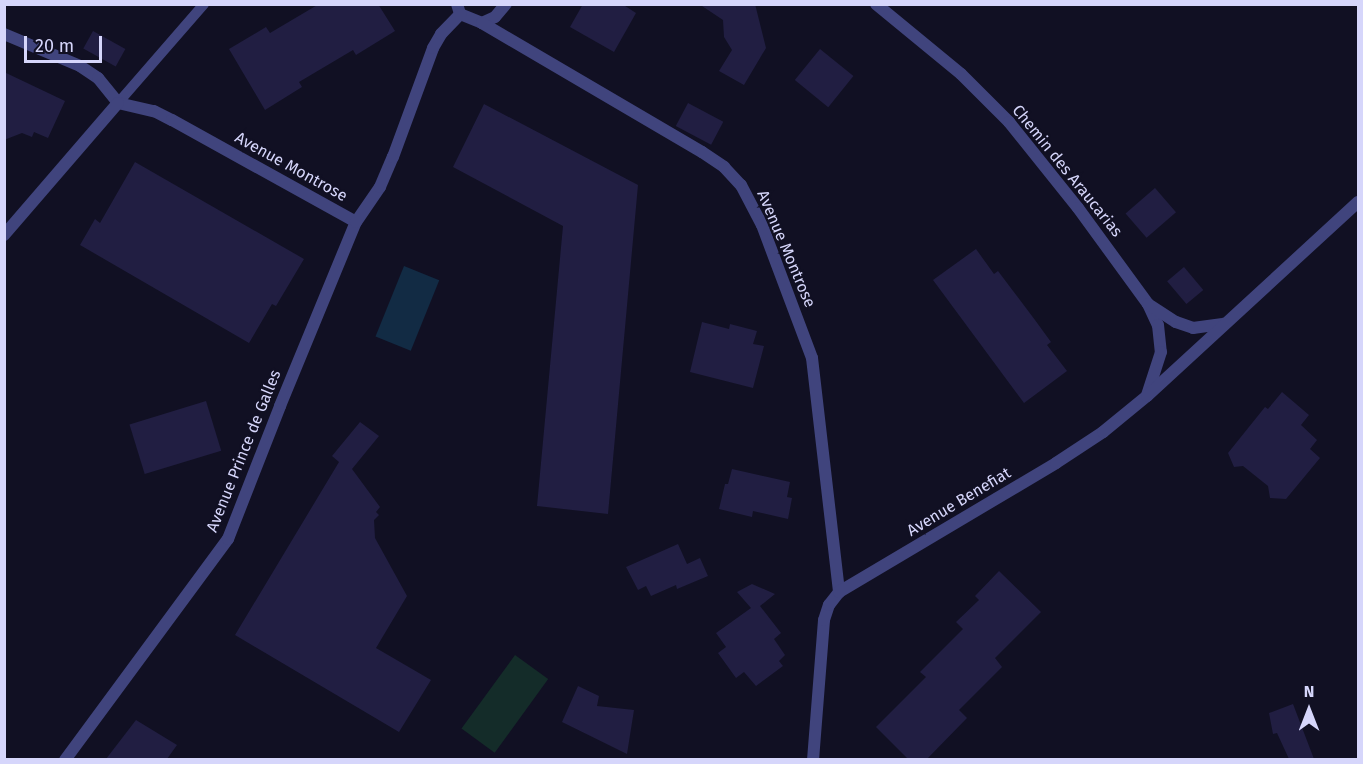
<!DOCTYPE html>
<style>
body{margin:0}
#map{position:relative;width:1363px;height:764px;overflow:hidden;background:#111023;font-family:"Fira Sans",sans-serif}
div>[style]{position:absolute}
.green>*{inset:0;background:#142c29;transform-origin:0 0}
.water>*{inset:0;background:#122b44;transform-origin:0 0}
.building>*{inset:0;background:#211e42;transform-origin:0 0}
.lane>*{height:10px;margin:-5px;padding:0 5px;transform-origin:5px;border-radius:5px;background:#40447d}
.street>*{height:12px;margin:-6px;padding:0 6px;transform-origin:6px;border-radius:6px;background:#40447d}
span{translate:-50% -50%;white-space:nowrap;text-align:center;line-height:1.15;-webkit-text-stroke:4.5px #111023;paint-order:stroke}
.street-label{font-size:16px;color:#d6d6fb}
.frame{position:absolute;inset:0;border:6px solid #d6d6fb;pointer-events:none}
.north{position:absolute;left:1279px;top:680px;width:60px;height:60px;-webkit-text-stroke:4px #111023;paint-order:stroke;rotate:0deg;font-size:16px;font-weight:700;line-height:24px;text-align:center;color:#d6d6fb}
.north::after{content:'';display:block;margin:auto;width:21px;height:27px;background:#d6d6fb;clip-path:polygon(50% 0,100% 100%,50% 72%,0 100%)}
.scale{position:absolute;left:24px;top:36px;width:78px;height:27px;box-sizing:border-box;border:3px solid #d6d6fb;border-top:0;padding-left:8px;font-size:18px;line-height:21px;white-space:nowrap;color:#d6d6fb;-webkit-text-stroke:4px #111023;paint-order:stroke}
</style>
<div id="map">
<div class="green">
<div style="left:515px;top:655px;width:41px;height:91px;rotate:36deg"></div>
</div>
<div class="water">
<div style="left:404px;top:266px;width:38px;height:76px;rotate:22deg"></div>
</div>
<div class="building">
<div style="clip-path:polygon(319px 4px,378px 4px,395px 31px,356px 55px,353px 50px,299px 82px,302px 87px,265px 110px,229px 49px,266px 27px,270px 33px)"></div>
<div style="clip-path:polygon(583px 4px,622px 4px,636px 13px,614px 52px,570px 27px)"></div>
<div style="clip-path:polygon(699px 4px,755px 4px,766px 48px,744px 85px,719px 71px,732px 50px,724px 37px,723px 20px)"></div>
<div style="left:93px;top:31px;width:37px;height:20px;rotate:29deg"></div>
<div style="left:820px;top:49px;width:43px;height:40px;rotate:39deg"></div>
<div style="clip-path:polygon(4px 72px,65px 101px,48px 138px,34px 132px,32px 137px,22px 133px,4px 140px)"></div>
<div style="left:688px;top:103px;width:40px;height:26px;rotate:28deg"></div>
<div style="clip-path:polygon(484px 104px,638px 185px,608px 514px,537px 506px,563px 226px,453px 167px)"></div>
<div style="clip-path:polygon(135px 162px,304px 259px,276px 306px,272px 304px,249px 343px,80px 245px,95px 219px,100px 223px)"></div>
<div style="left:1155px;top:188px;width:32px;height:39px;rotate:49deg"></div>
<div style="clip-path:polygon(976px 249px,994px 274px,998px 271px,1035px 320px,1051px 342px,1047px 345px,1067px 371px,1024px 403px,933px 280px)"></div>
<div style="left:1184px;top:267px;width:30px;height:22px;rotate:50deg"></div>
<div style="clip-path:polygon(702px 322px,729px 329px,730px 324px,757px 331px,753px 344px,764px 346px,753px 388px,690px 372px)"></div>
<div style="clip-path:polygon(1282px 392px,1309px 415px,1301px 425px,1317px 440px,1310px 449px,1320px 458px,1286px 499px,1270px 498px,1268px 486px,1243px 466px,1234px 467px,1228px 453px,1265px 407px,1268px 409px)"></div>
<div style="left:206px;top:401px;width:52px;height:80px;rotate:73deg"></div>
<div style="clip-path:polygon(360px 422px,379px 436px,352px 469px,380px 507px,376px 512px,379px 515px,374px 520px,375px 538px,407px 596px,376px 648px,431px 680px,399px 732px,235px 635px,339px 462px,332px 456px)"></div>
<div style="clip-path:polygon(732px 469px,790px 482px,787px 497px,792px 498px,788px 519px,753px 511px,752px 517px,719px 509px,725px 484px,728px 484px)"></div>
<div style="clip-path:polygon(678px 544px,687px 564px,700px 558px,708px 576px,677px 589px,676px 585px,651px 596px,646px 586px,638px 590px,626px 567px)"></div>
<div style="clip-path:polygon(999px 571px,1041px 612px,995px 658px,1002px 667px,959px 710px,967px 718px,927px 759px,908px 759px,876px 727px,926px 677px,920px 672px,963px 629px,956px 622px,979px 600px,975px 596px)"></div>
<div style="clip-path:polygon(752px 584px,775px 594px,760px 606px,781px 633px,774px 639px,785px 655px,779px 661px,783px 666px,756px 686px,744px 672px,736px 678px,718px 653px,726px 647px,716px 633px,751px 608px,737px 592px)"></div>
<div style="clip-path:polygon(578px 686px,599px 696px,597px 706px,634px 710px,627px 754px,562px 722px)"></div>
<div style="clip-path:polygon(1293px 704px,1314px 759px,1289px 759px,1277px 733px,1273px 734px,1269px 713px)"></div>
<div style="clip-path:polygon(136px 720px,177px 745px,167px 759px,106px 759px)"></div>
</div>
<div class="lane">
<div style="left:118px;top:103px;width:131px;rotate:-49deg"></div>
</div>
<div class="street">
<div style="left:457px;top:4px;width:10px;rotate:73deg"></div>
<div style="left:460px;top:14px;width:24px;rotate:22deg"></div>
<div style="left:482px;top:23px;width:14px;rotate:-25deg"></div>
<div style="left:495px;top:17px;width:17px;rotate:-50deg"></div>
<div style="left:876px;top:4px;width:110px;rotate:39.5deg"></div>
<div style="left:961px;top:74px;width:68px;rotate:45deg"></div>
<div style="left:1009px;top:122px;width:110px;rotate:51.3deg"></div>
<div style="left:1078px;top:208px;width:119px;rotate:53.9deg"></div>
<div style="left:1148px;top:304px;width:23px;rotate:65deg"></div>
<div style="left:1158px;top:325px;width:27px;rotate:84deg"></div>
<div style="left:1161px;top:352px;width:45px;rotate:108deg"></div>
<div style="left:482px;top:23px;width:255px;rotate:30.4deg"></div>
<div style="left:702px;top:152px;width:27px;rotate:34deg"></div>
<div style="left:724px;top:167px;width:25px;rotate:47deg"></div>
<div style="left:741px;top:185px;width:45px;rotate:62.3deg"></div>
<div style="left:762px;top:225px;width:142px;rotate:69.4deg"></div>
<div style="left:812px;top:358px;width:236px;rotate:83.4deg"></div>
<div style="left:4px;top:34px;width:82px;rotate:22.8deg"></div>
<div style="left:80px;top:66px;width:22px;rotate:34deg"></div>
<div style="left:98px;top:78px;width:32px;rotate:51deg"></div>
<div style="left:118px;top:103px;width:37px;rotate:13deg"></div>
<div style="left:154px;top:111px;width:20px;rotate:27deg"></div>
<div style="left:172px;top:120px;width:210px;rotate:29deg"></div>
<div style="left:4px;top:235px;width:174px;rotate:-49.2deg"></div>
<div style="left:1148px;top:304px;width:33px;rotate:33deg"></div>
<div style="left:1176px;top:322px;width:18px;rotate:19deg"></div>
<div style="left:1193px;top:328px;width:30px;rotate:-8deg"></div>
<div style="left:65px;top:760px;width:275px;rotate:-53.6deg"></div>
<div style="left:228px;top:539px;width:143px;rotate:-68.6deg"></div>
<div style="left:280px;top:406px;width:199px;rotate:-67.6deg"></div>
<div style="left:356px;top:222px;width:42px;rotate:-55.6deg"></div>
<div style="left:380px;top:187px;width:33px;rotate:-67deg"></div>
<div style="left:393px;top:157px;width:116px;rotate:-69.8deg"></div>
<div style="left:433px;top:48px;width:16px;rotate:-60deg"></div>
<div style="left:441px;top:34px;width:28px;rotate:-46deg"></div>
<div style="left:813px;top:760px;width:140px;rotate:-85.5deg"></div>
<div style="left:824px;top:620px;width:16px;rotate:-72deg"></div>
<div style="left:829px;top:605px;width:16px;rotate:-52deg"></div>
<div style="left:839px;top:592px;width:252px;rotate:-30.7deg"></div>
<div style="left:1056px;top:463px;width:56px;rotate:-33.4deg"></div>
<div style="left:1103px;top:432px;width:57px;rotate:-39.3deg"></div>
<div style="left:1147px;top:396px;width:287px;rotate:-42.6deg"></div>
</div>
<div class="street-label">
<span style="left:291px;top:167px;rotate:29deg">Avenue Montrose</span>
<span style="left:1067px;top:171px;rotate:51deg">Chemin des Araucarias</span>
<span style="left:786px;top:249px;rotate:67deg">Avenue Montrose</span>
<span style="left:244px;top:451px;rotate:-68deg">Avenue Prince de Galles</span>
<span style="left:959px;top:502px;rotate:-31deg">Avenue Benefiat</span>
</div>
<div class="frame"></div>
<div class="north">N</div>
<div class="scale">20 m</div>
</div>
